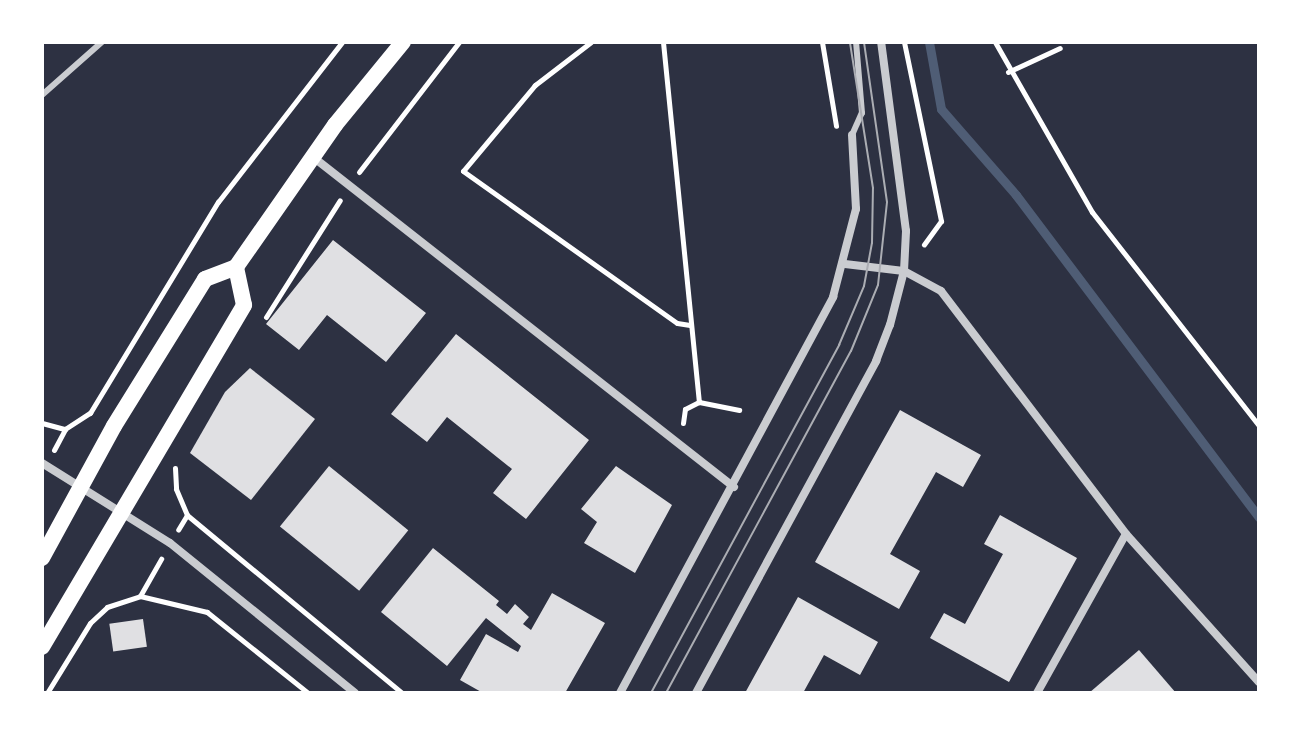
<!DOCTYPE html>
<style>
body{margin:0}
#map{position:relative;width:1301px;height:735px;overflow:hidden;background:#2d3142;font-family:Commissioner,sans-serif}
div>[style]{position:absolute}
.stream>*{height:9px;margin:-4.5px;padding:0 4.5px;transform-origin:4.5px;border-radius:4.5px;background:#4f5d75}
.building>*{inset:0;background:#e0e0e3;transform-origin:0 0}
.path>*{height:5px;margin:-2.5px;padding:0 2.5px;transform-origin:2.5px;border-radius:2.5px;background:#fff}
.service>*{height:6px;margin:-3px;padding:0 3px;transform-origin:3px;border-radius:3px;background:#caccd0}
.minor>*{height:8px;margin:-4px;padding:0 4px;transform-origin:4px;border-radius:4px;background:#caccd0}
.secondary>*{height:16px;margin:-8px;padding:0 8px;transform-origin:8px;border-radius:8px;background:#fff}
.tram>*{height:2px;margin:-1px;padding:0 1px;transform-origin:1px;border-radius:1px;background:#abadb3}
span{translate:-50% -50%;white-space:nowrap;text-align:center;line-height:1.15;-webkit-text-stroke:6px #fff;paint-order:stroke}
.frame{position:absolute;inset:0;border:44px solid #fff;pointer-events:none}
</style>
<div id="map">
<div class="stream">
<div style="left:929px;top:42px;width:68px;rotate:79.8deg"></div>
<div style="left:941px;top:109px;width:114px;rotate:48.9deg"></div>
<div style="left:1016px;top:195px;width:404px;rotate:53deg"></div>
</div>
<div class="building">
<div style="clip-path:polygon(333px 240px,426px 313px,386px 362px,327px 315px,299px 350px,266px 324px)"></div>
<div style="clip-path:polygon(456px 334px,589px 440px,526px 519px,493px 493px,512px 469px,447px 417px,427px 442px,391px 414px)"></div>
<div style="clip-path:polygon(250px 368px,315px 419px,251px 500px,190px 453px,225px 392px)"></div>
<div style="clip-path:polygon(900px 410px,981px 455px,963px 487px,936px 472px,890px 554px,920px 571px,899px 609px,815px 562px)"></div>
<div style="left:329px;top:466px;width:102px;height:78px;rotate:39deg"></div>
<div style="clip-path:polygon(616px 466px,672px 505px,635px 573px,584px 543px,597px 522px,581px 509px)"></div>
<div style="clip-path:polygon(1000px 515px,1077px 558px,1009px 682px,930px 638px,944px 613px,965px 624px,1003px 554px,984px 544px)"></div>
<div style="clip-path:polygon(433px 548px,499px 601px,496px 605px,507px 614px,515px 604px,529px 617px,523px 624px,531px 630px,552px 593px,605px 623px,565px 693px,483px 693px,460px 680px,486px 634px,518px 652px,521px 646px,486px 618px,447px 666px,381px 612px)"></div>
<div style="clip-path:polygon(798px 597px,878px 642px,860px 675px,824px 655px,803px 693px,745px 693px)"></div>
<div style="left:143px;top:619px;width:28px;height:34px;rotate:82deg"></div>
<div style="clip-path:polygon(1139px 650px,1176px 693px,1089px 693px)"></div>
</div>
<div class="path">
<div style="left:591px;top:42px;width:71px;rotate:142.5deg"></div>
<div style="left:535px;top:85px;width:112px;rotate:129.9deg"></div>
<div style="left:463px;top:171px;width:262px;rotate:35.4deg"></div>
<div style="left:677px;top:323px;width:13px;rotate:9deg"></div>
<div style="left:663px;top:42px;width:362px;rotate:84.3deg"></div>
<div style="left:822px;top:42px;width:85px;rotate:80.5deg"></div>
<div style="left:904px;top:42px;width:183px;rotate:78.3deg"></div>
<div style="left:941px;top:221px;width:29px;rotate:126deg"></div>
<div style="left:995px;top:42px;width:196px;rotate:60.3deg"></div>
<div style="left:1092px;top:212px;width:271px;rotate:52deg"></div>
<div style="left:1008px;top:72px;width:57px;rotate:-24.8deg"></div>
<div style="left:359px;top:172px;width:164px;rotate:-52.4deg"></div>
<div style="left:266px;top:317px;width:138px;rotate:-57.7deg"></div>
<div style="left:42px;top:423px;width:24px;rotate:15deg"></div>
<div style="left:683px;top:423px;width:14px;rotate:-82deg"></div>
<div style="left:685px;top:409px;width:16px;rotate:-27deg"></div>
<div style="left:699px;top:402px;width:41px;rotate:11.3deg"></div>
<div style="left:54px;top:450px;width:24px;rotate:-62deg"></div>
<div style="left:65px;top:429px;width:30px;rotate:-33deg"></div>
<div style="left:90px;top:413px;width:247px;rotate:-58.8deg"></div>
<div style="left:218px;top:202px;width:202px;rotate:-52.2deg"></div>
<div style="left:175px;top:468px;width:21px;rotate:87deg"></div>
<div style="left:176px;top:489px;width:28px;rotate:67deg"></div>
<div style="left:187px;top:515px;width:17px;rotate:121deg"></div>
<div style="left:187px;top:515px;width:279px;rotate:39.6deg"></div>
<div style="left:140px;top:596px;width:43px;rotate:-60.4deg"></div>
<div style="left:47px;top:693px;width:82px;rotate:-58.4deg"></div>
<div style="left:90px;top:623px;width:23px;rotate:-43deg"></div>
<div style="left:107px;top:607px;width:35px;rotate:-18deg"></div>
<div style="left:140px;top:596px;width:69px;rotate:13.4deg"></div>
<div style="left:207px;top:612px;width:129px;rotate:38.7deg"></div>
</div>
<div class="service">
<div style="left:42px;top:95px;width:80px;rotate:-41.5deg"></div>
<div style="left:852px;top:135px;width:24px;rotate:-66deg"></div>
<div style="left:862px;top:113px;width:71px;rotate:-94.8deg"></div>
</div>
<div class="minor">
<div style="left:313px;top:157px;width:535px;rotate:38.09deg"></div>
<div style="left:845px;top:264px;width:59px;rotate:6.8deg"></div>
<div style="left:904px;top:271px;width:42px;rotate:28.4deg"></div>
<div style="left:941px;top:291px;width:305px;rotate:52.7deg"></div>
<div style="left:1126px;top:534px;width:199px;rotate:48.1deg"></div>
<div style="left:42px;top:463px;width:151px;rotate:32deg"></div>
<div style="left:170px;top:543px;width:238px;rotate:39deg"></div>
<div style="left:620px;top:693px;width:450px;rotate:-61.7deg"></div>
<div style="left:833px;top:297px;width:91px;rotate:-75.4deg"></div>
<div style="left:856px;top:209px;width:74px;rotate:-93.1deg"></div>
<div style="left:696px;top:693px;width:378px;rotate:-61.5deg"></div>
<div style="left:876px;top:361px;width:39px;rotate:-69deg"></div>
<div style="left:890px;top:325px;width:56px;rotate:-75.5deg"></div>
<div style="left:904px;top:271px;width:40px;rotate:-87.1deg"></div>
<div style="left:906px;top:231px;width:191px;rotate:-97.5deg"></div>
<div style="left:1037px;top:693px;width:182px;rotate:-60.8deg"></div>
</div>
<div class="secondary">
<div style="left:42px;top:558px;width:150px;rotate:-61.4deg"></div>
<div style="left:114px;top:426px;width:173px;rotate:-58.2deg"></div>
<div style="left:205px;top:279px;width:33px;rotate:-21deg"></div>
<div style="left:236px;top:267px;width:173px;rotate:-55.1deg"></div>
<div style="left:335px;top:125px;width:107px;rotate:-50.7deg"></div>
<div style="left:42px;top:647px;width:397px;rotate:-59.4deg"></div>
<div style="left:244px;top:305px;width:39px;rotate:-102deg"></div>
</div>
<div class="tram">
<div style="left:651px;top:693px;width:396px;rotate:-61.6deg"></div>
<div style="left:839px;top:345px;width:64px;rotate:-67deg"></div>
<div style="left:864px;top:286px;width:44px;rotate:-79.5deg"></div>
<div style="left:872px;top:243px;width:55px;rotate:-89deg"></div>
<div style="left:873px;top:188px;width:148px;rotate:-99deg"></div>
<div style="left:666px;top:693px;width:389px;rotate:-61.6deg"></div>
<div style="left:851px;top:351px;width:71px;rotate:-67.8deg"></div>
<div style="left:878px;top:285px;width:83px;rotate:-83.8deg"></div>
<div style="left:887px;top:202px;width:162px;rotate:-98.2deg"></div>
</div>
<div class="frame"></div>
</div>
